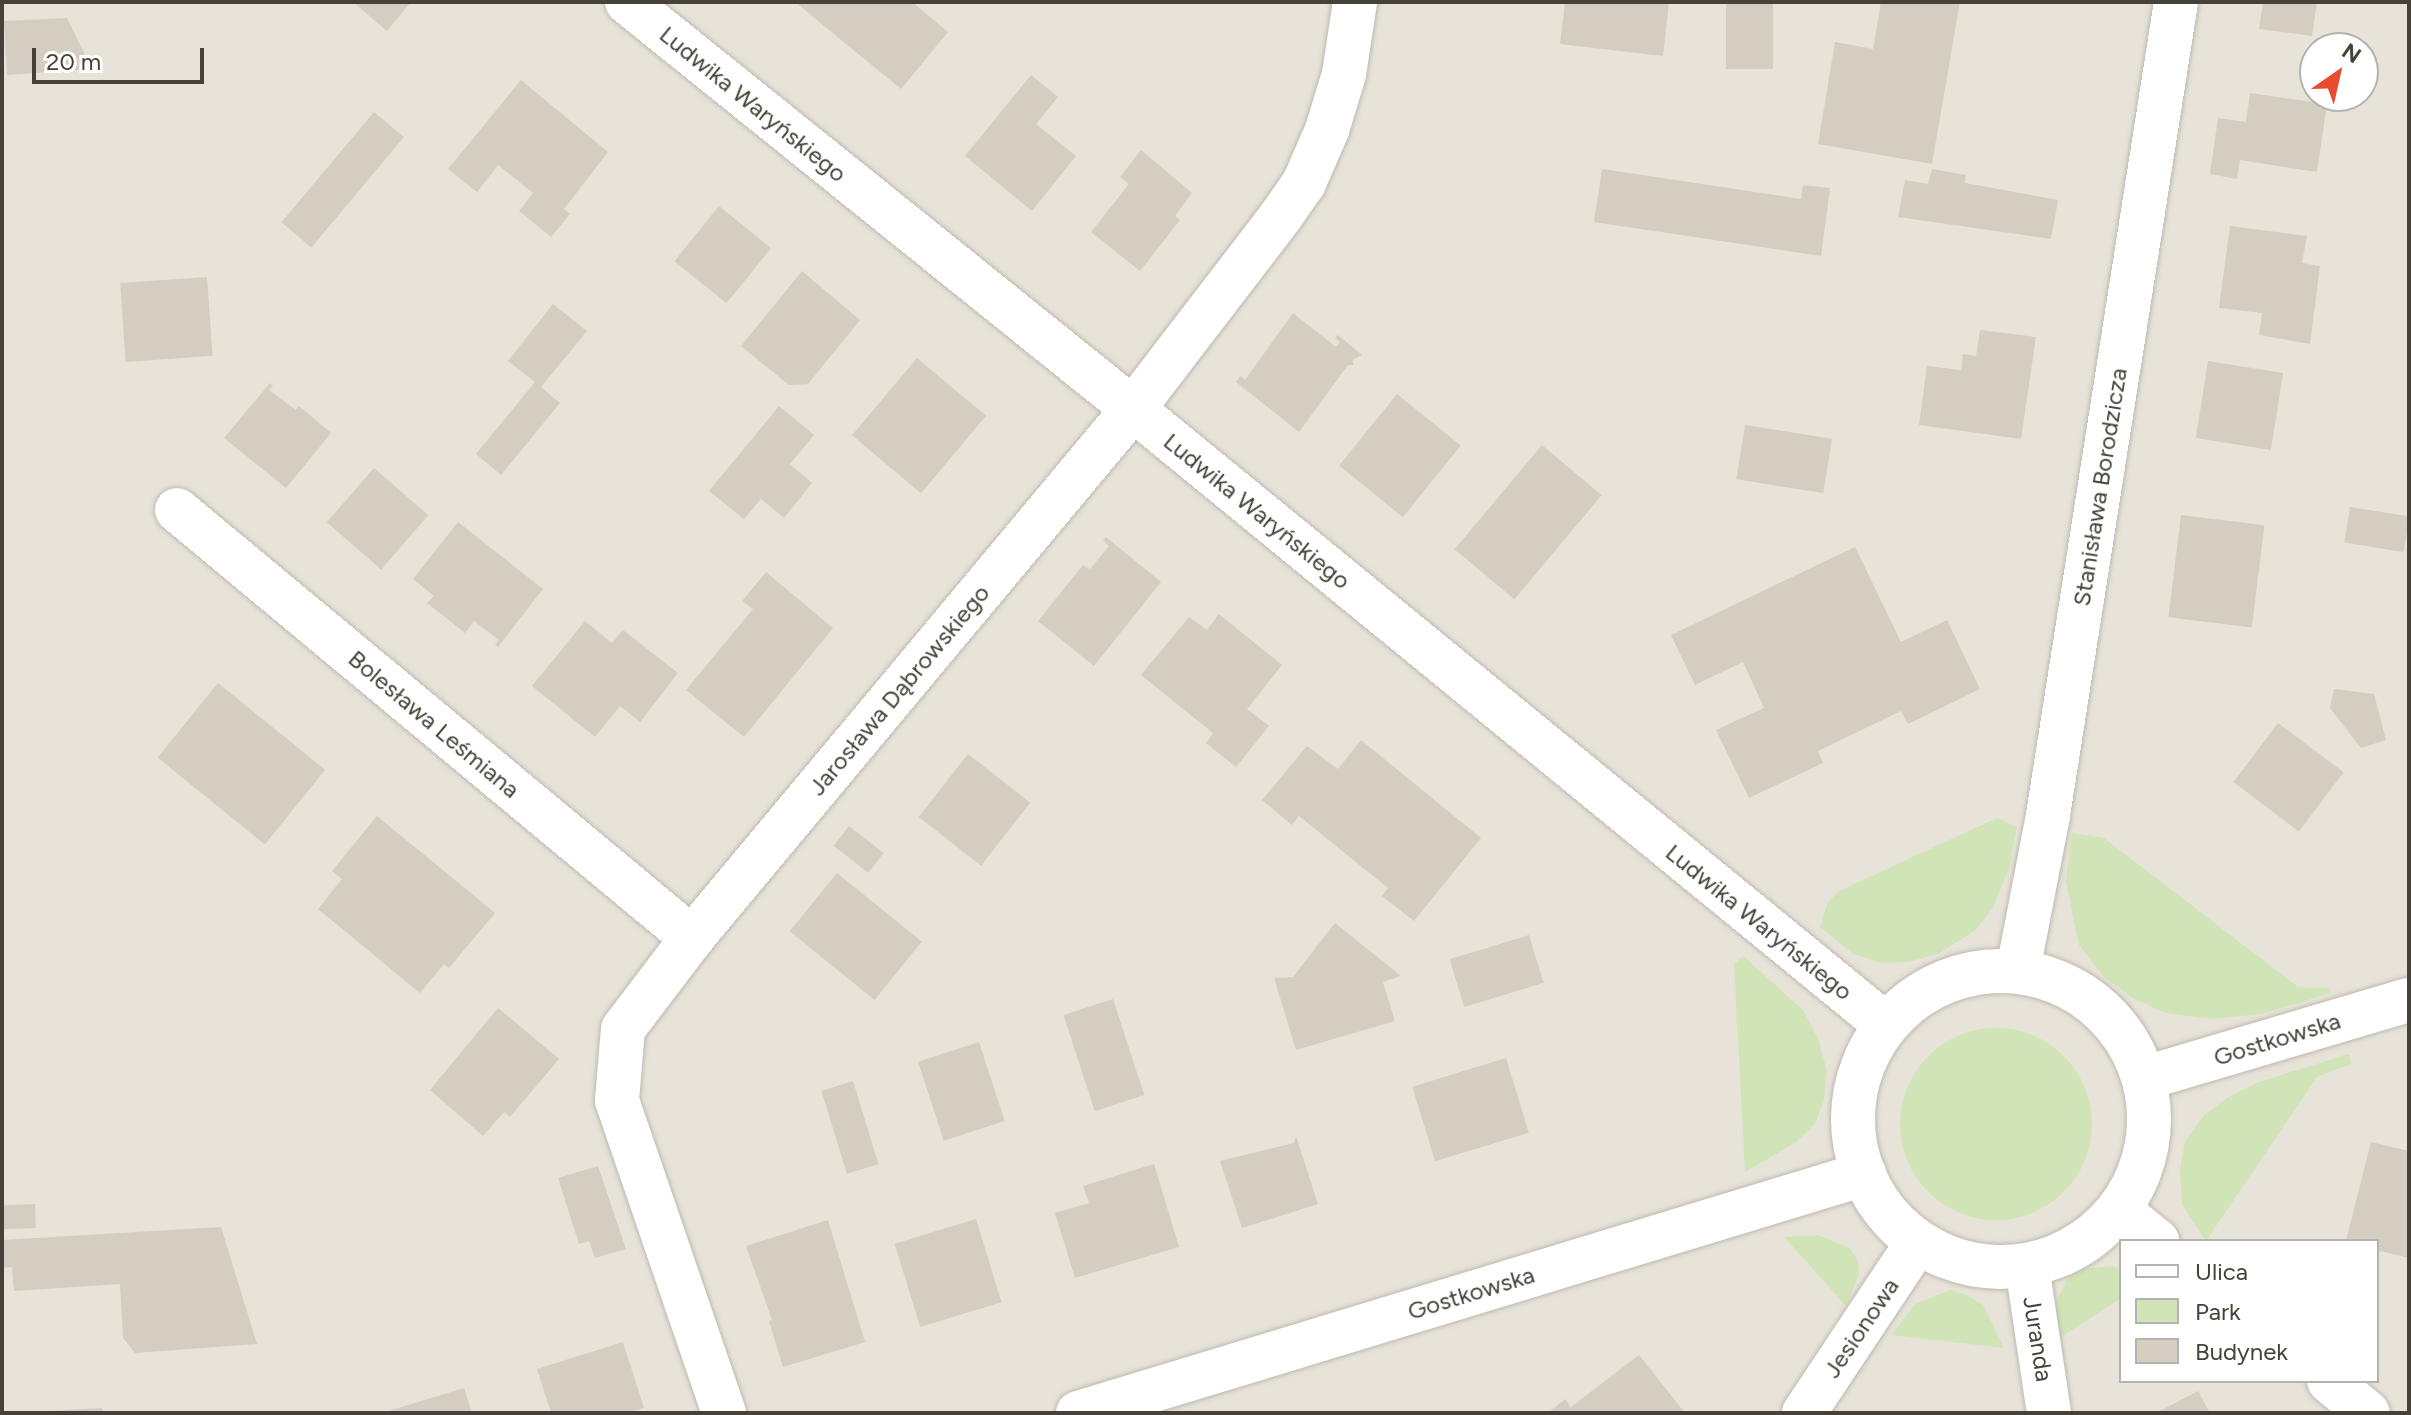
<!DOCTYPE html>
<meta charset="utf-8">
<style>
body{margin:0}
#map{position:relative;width:2411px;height:1415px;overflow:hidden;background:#f4f1eb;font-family:Figtree,sans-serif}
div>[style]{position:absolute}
.residential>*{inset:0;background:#e7e3d9}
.green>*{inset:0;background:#d0e4b7}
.round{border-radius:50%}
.building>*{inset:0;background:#d4cdc1;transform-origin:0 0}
.roads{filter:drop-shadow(0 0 2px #bfb9ae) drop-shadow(0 0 2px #bfb9ae)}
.minor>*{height:44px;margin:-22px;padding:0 22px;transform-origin:22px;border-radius:22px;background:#fff}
.minor>.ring{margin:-22px;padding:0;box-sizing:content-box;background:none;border:44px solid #fff;border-radius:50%}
span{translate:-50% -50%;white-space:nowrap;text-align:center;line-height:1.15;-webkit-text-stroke:6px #fff;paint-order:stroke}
.street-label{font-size:24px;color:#474239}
.frame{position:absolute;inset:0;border:4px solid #474239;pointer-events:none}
.legend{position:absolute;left:2119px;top:1239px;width:260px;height:144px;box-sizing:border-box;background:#fff;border:2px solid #b5b3b0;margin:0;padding:10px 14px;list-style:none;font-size:24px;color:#474239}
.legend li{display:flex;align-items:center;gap:16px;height:40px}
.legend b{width:40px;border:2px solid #b5b3b0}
.north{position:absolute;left:2299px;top:32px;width:80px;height:80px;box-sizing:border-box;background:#fff;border:2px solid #b5b3b0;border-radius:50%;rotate:34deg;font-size:22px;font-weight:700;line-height:32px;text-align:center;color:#474239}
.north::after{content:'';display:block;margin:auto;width:28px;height:36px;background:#e74c2f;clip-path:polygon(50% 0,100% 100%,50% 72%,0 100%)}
.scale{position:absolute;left:32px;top:48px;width:172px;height:36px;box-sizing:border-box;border:4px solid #474239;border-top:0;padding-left:10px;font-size:24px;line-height:28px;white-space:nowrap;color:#474239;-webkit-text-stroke:6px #fff;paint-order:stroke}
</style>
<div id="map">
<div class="residential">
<div style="clip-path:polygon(evenodd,2px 2px,2409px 2px,2409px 1413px,2px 1413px,2px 2px,2315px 48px,2363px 48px,2363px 96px,2315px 96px,2315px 48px,2px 2px,2121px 1241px,2377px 1241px,2377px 1381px,2121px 1381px,2121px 1241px)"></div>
</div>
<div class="green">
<div style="clip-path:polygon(1997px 818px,2017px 827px,2009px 868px,1993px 907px,1976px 930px,1938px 954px,1908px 962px,1882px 963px,1853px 954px,1820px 927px,1828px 902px,1839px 891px)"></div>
<div style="clip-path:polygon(2072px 833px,2104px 838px,2298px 987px,2329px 988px,2331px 993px,2261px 1014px,2212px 1019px,2166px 1013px,2134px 999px,2103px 976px,2079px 945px,2066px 881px)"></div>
<div style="clip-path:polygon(1743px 956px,1803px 1010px,1818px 1039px,1827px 1071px,1824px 1100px,1815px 1124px,1795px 1143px,1745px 1172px,1734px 964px)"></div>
<div class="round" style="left:1900px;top:1028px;width:192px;height:192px"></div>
<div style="clip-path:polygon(2349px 1054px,2351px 1064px,2317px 1077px,2206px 1241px,2182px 1204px,2180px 1170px,2185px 1142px,2204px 1115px,2228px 1097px,2259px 1082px)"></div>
<div style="clip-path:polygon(1817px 1235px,1850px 1248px,1858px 1261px,1859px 1274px,1846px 1306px,1784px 1237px)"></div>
<div style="clip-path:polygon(2113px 1266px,2121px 1270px,2121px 1298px,2058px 1339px,2056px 1303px,2068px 1278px,2082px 1269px)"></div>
<div style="clip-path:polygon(1950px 1290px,1965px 1294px,1983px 1305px,2004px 1348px,1891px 1335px,1915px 1304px)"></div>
</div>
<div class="building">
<div style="clip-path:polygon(353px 2px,411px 2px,387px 31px)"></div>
<div style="clip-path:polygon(795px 2px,912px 2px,948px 32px,901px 89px)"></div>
<div style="clip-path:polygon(1565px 2px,1669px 2px,1663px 56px,1560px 44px)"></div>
<div style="left:1726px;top:2px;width:47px;height:67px"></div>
<div style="clip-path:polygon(1881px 2px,1960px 2px,1932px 164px,1818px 144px,1835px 42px,1873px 49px)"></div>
<div style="clip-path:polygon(2263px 2px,2317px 2px,2312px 36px,2259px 29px)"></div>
<div style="clip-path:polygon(67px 18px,92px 69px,7px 75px,4px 21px)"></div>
<div style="clip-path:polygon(1031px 75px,1058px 97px,1036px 124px,1076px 156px,1032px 211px,965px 156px)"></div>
<div style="clip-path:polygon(521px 80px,608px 152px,564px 209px,570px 214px,551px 237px,519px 211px,533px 193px,498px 165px,477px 192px,448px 169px)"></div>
<div style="clip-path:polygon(2250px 93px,2327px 104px,2317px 172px,2240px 160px,2237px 179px,2210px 174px,2218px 118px,2246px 122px)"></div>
<div style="left:374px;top:112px;width:39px;height:144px;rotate:40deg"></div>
<div style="clip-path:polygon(1141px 150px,1192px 193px,1175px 216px,1180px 220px,1140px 271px,1091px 232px,1129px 184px,1120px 177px)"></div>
<div style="clip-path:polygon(1602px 169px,1801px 199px,1803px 185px,1830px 188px,1821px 256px,1594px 222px)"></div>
<div style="clip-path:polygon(1932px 169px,1966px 175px,1965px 183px,2058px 200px,2051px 239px,1898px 217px,1905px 180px,1928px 184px)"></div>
<div style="left:719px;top:206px;width:67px;height:71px;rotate:39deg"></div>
<div style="clip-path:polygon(2230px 226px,2307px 236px,2302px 263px,2320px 266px,2310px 344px,2259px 335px,2262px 313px,2219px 308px)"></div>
<div style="clip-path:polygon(802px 271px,860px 320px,808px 384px,789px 385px,741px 346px)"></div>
<div style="left:207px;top:277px;width:79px;height:87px;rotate:86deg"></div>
<div style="clip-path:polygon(553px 304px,587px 331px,541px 387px,560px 403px,501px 475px,476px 454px,535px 382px,508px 361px)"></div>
<div style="clip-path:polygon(1293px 313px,1336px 347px,1340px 342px,1335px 338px,1338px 335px,1362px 355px,1352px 360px,1354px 365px,1348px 365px,1299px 432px,1236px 382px,1240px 376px,1245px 380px)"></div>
<div style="clip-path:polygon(1980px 330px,2036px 337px,2021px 439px,1919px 425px,1927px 366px,1961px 370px,1963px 354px,1976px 356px)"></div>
<div style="left:917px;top:358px;width:90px;height:101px;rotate:40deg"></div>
<div style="left:2208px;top:361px;width:76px;height:78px;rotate:9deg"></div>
<div style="clip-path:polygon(270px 383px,273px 386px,269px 390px,296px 410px,299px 406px,331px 433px,286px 488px,224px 438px)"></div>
<div style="left:1397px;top:394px;width:82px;height:92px;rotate:39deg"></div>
<div style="clip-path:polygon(779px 406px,814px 435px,790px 464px,812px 483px,784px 518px,761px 499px,744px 519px,709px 491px)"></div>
<div style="left:1745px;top:425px;width:88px;height:55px;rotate:9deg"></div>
<div style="left:1542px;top:445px;width:78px;height:136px;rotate:40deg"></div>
<div style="left:374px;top:468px;width:72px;height:72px;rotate:41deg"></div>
<div style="left:2350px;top:507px;width:60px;height:36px;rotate:9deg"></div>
<div style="left:2181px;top:515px;width:84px;height:103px;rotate:7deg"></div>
<div style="clip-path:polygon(458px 522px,543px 589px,498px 647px,495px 645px,499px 640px,474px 621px,465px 633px,427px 603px,434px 596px,413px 579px)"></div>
<div style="clip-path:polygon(1106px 537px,1161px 582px,1094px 666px,1038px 621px,1083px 565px,1090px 569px,1109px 546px,1103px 540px)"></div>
<div style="clip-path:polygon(1855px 547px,1901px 642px,1947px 620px,1980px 689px,1908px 724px,1901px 711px,1818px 751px,1823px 763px,1749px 798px,1716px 730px,1764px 708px,1743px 662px,1695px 685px,1671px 635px)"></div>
<div style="clip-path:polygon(766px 572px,833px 628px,744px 737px,686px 690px,753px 609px,742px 601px)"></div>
<div style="clip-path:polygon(1219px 614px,1282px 665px,1247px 709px,1269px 726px,1236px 767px,1206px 743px,1213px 733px,1141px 675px,1189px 617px,1207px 630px)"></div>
<div style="clip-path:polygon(585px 621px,612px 643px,623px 630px,678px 673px,640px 722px,620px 706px,595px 737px,532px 686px)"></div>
<div style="left:218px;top:683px;width:138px;height:96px;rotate:39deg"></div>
<div style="clip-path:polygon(2334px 689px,2374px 694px,2386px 740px,2361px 748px,2330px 708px)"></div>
<div style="left:2278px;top:723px;width:82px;height:74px;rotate:37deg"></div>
<div style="clip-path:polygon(1361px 740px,1481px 838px,1414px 921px,1382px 896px,1388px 888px,1299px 816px,1292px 825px,1262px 800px,1307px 746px,1338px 769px)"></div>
<div style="left:968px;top:754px;width:79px;height:80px;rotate:38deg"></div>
<div style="clip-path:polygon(377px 816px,495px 913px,449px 968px,444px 964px,420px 993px,318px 909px,342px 879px,332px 871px)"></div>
<div style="left:849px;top:826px;width:44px;height:25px;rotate:38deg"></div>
<div style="left:837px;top:873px;width:109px;height:75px;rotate:39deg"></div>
<div style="clip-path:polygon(1335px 923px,1401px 976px,1383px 982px,1395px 1021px,1296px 1050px,1274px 978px,1293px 977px)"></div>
<div style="left:1529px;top:935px;width:50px;height:83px;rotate:73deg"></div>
<div style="left:1113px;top:999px;width:101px;height:52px;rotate:72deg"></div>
<div style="clip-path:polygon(498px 1008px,559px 1059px,510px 1117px,504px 1112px,483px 1136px,430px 1090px)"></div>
<div style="left:979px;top:1042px;width:83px;height:64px;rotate:72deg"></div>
<div style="left:1506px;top:1058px;width:78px;height:98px;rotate:73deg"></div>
<div style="left:853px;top:1081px;width:87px;height:33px;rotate:73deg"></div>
<div style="clip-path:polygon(1296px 1136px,1318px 1204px,1242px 1228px,1220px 1161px,1294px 1143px)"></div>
<div style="clip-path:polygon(2371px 1142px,2409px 1151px,2409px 1258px,2377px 1250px,2377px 1241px,2346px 1241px)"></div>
<div style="clip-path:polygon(1154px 1164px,1179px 1247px,1075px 1278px,1055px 1213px,1089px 1203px,1083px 1186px)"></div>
<div style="clip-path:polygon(598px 1166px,626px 1249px,595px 1258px,589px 1241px,579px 1244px,558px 1178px)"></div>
<div style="left:35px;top:1204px;width:24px;height:33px;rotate:88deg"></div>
<div style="left:976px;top:1219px;width:87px;height:85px;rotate:73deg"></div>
<div style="clip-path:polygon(828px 1220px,865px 1342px,783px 1367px,769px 1321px,772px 1320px,746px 1246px)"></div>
<div style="clip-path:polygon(221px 1227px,257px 1344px,135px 1353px,123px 1338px,120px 1284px,14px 1291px,12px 1267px,2px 1268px,2px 1240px)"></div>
<div style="clip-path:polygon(623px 1342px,644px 1408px,628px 1413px,551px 1413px,537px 1369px)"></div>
<div style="clip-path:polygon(1639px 1355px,1685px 1413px,1548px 1413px,1565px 1399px,1571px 1407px)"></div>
<div style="clip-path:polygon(464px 1388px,472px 1413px,385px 1413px,385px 1412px)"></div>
<div style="clip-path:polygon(2198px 1391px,2210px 1413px,2156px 1413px)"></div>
<div style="clip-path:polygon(102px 1408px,103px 1413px,49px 1413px,49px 1411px)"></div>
</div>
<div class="roads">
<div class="minor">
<div style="left:627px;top:2px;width:649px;rotate:38.81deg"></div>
<div style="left:1133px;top:409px;width:971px;rotate:39.28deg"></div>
<div style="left:177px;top:510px;width:670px;rotate:39.73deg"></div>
<div style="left:2018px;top:970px;width:158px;rotate:-79deg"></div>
<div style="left:2048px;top:815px;width:823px;rotate:-81.05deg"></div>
<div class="ring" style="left:1853px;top:971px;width:252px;height:252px"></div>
<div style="left:2145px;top:1078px;width:275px;rotate:-16.5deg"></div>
<div style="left:2120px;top:1211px;width:48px;rotate:39deg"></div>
<div style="left:2027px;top:1266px;width:149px;rotate:81.5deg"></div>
<div style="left:2329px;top:1381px;width:50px;rotate:39.4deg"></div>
<div style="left:724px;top:1413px;width:331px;rotate:-108.9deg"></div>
<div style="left:617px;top:1100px;width:71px;rotate:-85.2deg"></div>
<div style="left:623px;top:1029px;width:114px;rotate:-52.8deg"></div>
<div style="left:692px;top:938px;width:689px;rotate:-50.18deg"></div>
<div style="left:1133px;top:409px;width:243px;rotate:-52.5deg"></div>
<div style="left:1281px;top:216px;width:40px;rotate:-55.1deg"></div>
<div style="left:1304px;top:183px;width:58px;rotate:-66.5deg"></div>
<div style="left:1327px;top:130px;width:59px;rotate:-73.1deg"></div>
<div style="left:1344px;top:74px;width:73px;rotate:-81.3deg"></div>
<div style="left:1078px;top:1413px;width:822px;rotate:-16.91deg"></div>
<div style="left:1804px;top:1413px;width:204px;rotate:-56.4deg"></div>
</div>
</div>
<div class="street-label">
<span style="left:753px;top:104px;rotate:39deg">Ludwika Waryńskiego</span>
<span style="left:2100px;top:487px;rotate:-81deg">Stanisława Borodzicza</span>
<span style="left:1257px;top:511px;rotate:39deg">Ludwika Waryńskiego</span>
<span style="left:899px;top:690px;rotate:-50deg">Jarosława Dąbrowskiego</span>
<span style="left:434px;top:724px;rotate:40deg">Bolesława Leśmiana</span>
<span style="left:1759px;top:922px;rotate:39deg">Ludwika Waryńskiego</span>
<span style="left:2277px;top:1039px;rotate:-17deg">Gostkowska</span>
<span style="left:1471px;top:1293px;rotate:-17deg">Gostkowska</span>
<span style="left:1861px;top:1328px;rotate:-56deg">Jesionowa</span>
<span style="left:2038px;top:1339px;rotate:81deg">Juranda</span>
</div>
<div class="frame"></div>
<ul class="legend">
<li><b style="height:10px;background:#fff"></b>Ulica</li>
<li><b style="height:22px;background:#d0e4b7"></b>Park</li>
<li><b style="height:22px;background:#d4cdc1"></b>Budynek</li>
</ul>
<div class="north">N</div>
<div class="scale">20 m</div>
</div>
